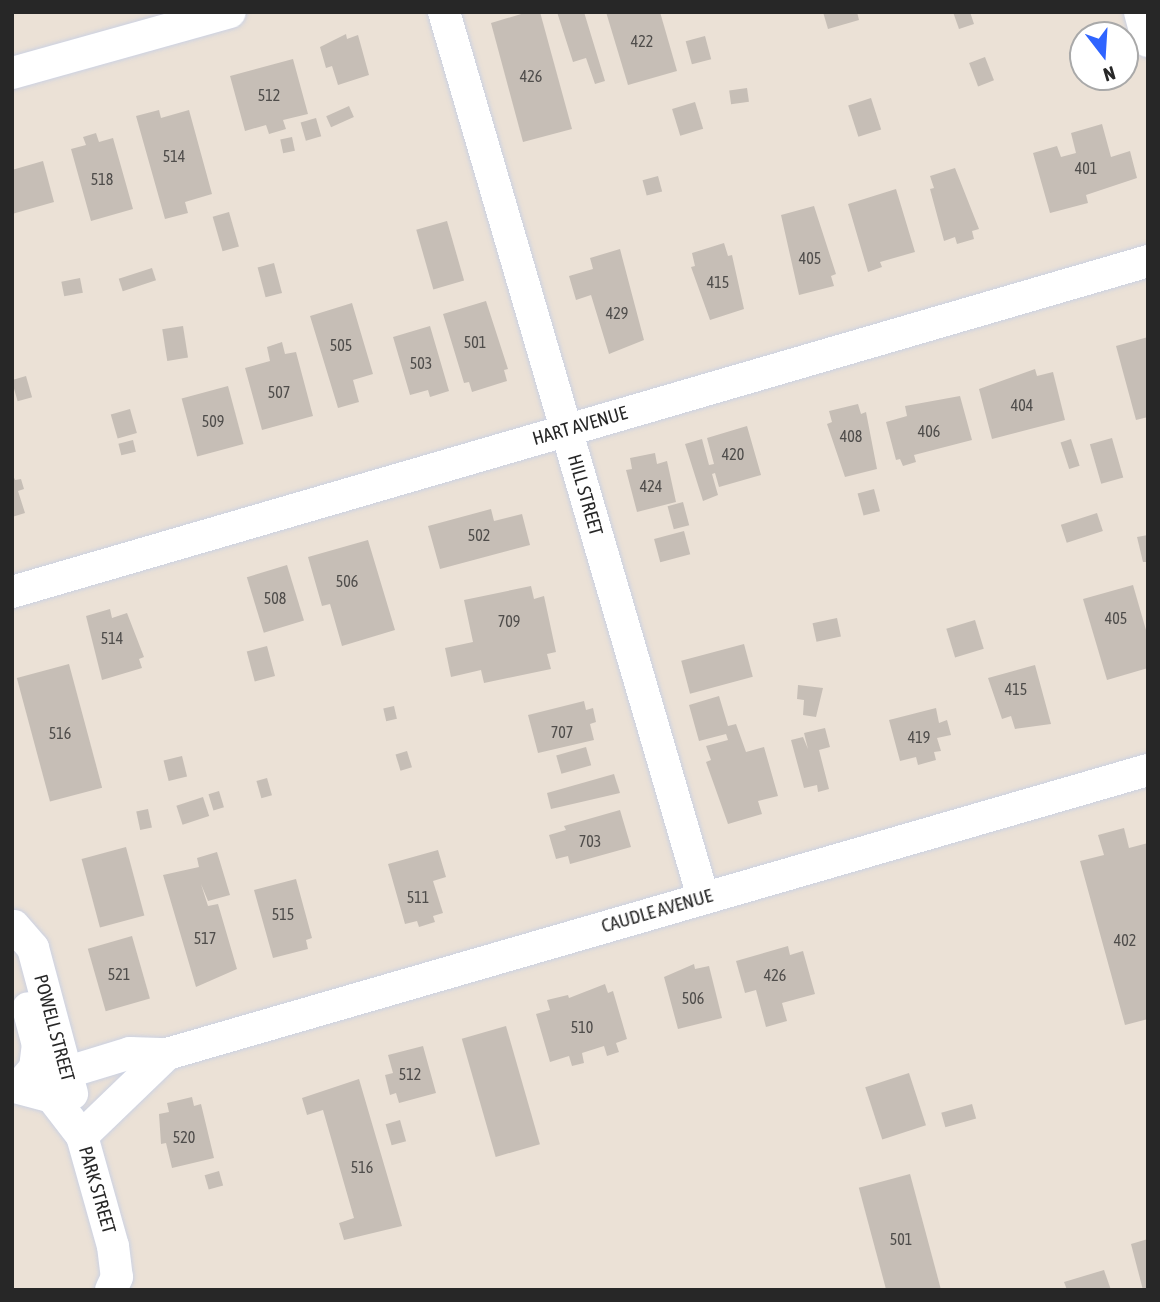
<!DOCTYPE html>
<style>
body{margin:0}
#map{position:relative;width:1160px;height:1302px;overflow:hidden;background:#ebe1d6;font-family:"Asap Condensed",sans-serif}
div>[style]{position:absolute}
.building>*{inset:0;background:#c6beb6;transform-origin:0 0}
.roads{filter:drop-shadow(0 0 2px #cbd1e2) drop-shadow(0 0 2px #cbd1e2)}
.minor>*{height:32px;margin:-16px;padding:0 16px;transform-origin:16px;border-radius:16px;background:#fff}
span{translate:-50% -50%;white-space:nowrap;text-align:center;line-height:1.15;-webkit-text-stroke:7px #fff;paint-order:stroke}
.number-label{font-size:16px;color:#4f4d4b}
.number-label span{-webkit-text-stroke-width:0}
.street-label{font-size:19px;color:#272727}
.frame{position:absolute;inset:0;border:14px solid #272727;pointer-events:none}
.north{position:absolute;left:1069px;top:21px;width:70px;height:70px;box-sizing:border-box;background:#fff;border:2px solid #a9a9a9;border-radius:50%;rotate:163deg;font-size:19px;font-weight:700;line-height:28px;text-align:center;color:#272727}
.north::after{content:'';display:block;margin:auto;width:24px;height:32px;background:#2f64ff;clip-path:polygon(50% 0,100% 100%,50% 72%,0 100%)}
</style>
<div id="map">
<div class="building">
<div style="clip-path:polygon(528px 12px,540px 12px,572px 129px,523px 142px,491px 23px)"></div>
<div style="clip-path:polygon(557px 12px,584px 12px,605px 81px,595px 84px,586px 58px,573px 62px)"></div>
<div style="clip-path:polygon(606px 12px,660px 12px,677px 71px,628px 85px)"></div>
<div style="clip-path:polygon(823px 12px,857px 12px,859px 20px,828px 29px)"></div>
<div style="clip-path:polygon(953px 12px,970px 12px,974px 24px,959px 29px)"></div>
<div style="clip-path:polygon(346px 34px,347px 39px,358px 35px,369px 75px,338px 85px,332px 66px,326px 68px,320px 47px)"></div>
<div style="left:705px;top:36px;width:24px;height:20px;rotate:75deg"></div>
<div style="left:985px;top:57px;width:25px;height:17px;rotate:69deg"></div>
<div style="clip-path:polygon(293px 59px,308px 114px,283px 120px,286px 129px,269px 134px,266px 125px,245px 131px,230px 76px)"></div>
<div style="left:747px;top:88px;width:14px;height:18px;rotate:82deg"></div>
<div style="left:871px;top:98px;width:33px;height:24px;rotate:72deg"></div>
<div style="left:695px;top:102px;width:28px;height:24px;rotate:73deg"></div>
<div style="left:349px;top:106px;width:12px;height:25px;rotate:66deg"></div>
<div style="clip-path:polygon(159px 110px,161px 118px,189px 110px,212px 194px,185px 202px,188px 213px,165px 219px,136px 116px)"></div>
<div style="left:316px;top:118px;width:19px;height:16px;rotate:74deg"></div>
<div style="clip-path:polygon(1102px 124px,1111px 157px,1130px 151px,1137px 178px,1086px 195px,1088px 203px,1050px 213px,1033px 153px,1057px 146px,1061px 157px,1076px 153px,1071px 133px)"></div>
<div style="clip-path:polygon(96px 133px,99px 142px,113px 138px,133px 209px,91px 221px,71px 149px,86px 145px,83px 137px)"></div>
<div style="left:292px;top:137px;width:14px;height:12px;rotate:78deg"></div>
<div style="clip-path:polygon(43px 161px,54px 202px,12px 214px,12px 170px)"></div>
<div style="clip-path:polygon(955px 168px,979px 229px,972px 231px,974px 239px,957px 244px,955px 237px,944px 241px,930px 189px,934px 188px,930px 176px)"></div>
<div style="left:658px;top:176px;width:16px;height:16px;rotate:75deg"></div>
<div style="clip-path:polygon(896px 189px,915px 252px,880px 262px,882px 267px,868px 272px,848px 204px)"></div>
<div style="clip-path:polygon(814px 206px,836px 274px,831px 276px,834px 286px,799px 295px,781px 215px)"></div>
<div style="left:229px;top:212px;width:36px;height:17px;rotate:74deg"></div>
<div style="left:447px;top:221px;width:62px;height:32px;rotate:74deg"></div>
<div style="clip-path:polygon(724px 243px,728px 256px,732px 255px,744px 309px,710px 320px,691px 267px,695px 266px,692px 253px)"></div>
<div style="clip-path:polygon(620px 249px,644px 340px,609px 354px,591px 295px,576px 300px,569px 276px,593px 269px,590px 258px)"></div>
<div style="left:274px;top:263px;width:31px;height:17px;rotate:75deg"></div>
<div style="left:152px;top:268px;width:13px;height:35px;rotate:72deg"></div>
<div style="left:80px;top:278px;width:15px;height:19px;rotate:79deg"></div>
<div style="clip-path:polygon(486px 301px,508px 369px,504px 370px,507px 381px,472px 392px,469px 382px,464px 383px,443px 314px)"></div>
<div style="clip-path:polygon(352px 303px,373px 374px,353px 380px,359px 402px,338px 408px,310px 316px)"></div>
<div style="left:183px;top:326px;width:32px;height:21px;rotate:81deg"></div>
<div style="clip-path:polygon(430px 326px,449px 391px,430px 397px,428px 390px,410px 395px,393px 337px)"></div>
<div style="clip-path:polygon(1148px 337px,1148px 417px,1136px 420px,1116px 346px)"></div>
<div style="clip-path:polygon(282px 342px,285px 354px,296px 352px,313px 416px,262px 430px,245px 368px,270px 361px,267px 347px)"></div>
<div style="clip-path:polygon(1035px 369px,1037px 376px,1053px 372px,1065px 420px,992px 439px,979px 389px)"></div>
<div style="left:26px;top:376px;width:22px;height:15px;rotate:74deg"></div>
<div style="left:228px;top:386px;width:60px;height:48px;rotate:75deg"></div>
<div style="clip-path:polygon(960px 396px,972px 440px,914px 455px,916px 462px,903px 466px,900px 459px,896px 460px,886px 422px,907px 416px,905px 406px)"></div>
<div style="clip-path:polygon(858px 404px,861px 414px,866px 412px,877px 469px,845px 477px,827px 424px,832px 422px,829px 411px)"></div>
<div style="left:130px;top:409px;width:25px;height:20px;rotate:74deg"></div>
<div style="clip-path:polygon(747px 426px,761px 475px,719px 487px,715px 473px,712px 474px,718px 495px,703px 501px,685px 444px,702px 439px,709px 465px,714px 464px,707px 438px)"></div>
<div style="left:1112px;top:438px;width:41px;height:23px;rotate:74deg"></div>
<div style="left:1071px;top:439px;width:28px;height:11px;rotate:72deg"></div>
<div style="left:133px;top:440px;width:12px;height:15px;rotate:76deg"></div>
<div style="clip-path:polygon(655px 453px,657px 464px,667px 461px,676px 502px,637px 512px,626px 470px,632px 469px,630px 458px)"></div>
<div style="clip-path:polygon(12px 473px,15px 480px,21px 479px,24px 489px,18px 491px,25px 513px,12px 517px)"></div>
<div style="left:874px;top:489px;width:23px;height:17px;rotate:75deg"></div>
<div style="left:683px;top:502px;width:24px;height:16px;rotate:75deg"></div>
<div style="clip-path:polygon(491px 509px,494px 521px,522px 514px,530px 545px,440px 569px,428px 526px)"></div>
<div style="left:1097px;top:513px;width:19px;height:38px;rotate:72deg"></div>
<div style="left:684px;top:531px;width:24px;height:31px;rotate:75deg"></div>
<div style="clip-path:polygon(1148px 535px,1148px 562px,1143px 562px,1137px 537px)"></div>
<div style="clip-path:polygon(368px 540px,395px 630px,342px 646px,330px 604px,322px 606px,308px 557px)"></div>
<div style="left:287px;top:565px;width:58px;height:42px;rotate:73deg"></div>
<div style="clip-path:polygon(1133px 585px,1148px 637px,1148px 668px,1107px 680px,1083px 599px)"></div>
<div style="clip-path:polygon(531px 586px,534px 599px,544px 596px,556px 652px,547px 654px,551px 669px,484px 683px,481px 670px,451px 677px,445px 648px,473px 642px,464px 600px)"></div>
<div style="clip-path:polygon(110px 609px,112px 618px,127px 613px,144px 657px,139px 659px,142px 668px,102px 680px,86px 616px)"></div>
<div style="left:837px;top:618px;width:19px;height:25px;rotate:78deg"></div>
<div style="left:975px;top:620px;width:30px;height:30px;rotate:73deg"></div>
<div style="left:744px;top:644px;width:34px;height:65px;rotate:75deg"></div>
<div style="left:267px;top:646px;width:31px;height:21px;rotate:75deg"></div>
<div style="left:69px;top:664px;width:128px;height:54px;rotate:75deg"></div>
<div style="clip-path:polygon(1035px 665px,1051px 724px,1015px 729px,1011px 716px,1002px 719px,988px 678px)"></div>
<div style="clip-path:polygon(798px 685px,823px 688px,816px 717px,803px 715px,804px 700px,797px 699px)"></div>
<div style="clip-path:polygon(719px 696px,728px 726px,736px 724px,746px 752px,764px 747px,778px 796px,758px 801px,762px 814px,728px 824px,706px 762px,711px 760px,706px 746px,728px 740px,726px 734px,699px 741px,689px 705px)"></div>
<div style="clip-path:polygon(584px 701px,586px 710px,593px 708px,596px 722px,590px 724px,594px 740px,538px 753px,528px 715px)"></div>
<div style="left:394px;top:706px;width:13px;height:11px;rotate:77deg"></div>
<div style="clip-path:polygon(936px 708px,939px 723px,947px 720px,951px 735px,937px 738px,941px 751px,934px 752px,936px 760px,918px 765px,916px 757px,900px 761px,889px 720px)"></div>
<div style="clip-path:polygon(825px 728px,830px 747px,819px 750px,829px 789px,818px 792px,817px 785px,804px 788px,791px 740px,803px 737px,808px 749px,804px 733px)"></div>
<div style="left:586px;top:747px;width:19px;height:31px;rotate:74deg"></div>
<div style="left:407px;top:751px;width:17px;height:12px;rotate:73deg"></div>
<div style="left:182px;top:756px;width:21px;height:19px;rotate:76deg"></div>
<div style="clip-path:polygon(614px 774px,620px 793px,551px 809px,547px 793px)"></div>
<div style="left:267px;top:778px;width:18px;height:11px;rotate:74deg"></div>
<div style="left:219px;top:791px;width:17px;height:11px;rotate:73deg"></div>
<div style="left:203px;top:797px;width:20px;height:28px;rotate:72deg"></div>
<div style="left:148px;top:809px;width:19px;height:12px;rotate:78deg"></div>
<div style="clip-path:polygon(620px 810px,631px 847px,570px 864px,568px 856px,556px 859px,549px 835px,566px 830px,564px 826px)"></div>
<div style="clip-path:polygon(1124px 828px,1129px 848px,1148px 843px,1148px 1019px,1125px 1025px,1080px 861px,1104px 855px,1098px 835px)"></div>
<div style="left:126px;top:847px;width:71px;height:46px;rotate:75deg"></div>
<div style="clip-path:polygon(438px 850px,446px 877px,433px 881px,443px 913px,433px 916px,435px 922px,419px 927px,417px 921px,405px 924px,388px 864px)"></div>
<div style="clip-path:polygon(217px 852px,230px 895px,208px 901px,201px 884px,208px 906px,218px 904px,237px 969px,196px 987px,163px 875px,199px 867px,197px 858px)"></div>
<div style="clip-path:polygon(296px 879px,312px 938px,306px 940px,308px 949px,273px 958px,254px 890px)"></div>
<div style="left:132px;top:936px;width:65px;height:46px;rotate:74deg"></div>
<div style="clip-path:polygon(788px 946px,790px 955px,803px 951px,815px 994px,782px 1003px,787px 1021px,766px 1027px,756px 990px,745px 993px,736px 961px)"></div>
<div style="clip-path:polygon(694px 964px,695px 969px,709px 966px,722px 1018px,678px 1029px,664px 977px)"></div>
<div style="clip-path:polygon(605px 984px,608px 993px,613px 991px,627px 1039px,616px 1043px,619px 1052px,607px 1056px,604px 1046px,582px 1053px,584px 1063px,572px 1066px,569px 1056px,550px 1062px,536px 1014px,550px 1010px,547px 1000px,568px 995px,569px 998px)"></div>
<div style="left:506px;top:1026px;width:123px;height:46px;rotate:74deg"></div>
<div style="clip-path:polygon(423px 1046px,436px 1093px,399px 1103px,396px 1093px,390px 1095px,385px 1075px,393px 1073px,388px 1055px)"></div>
<div style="left:909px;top:1073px;width:55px;height:46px;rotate:72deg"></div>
<div style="clip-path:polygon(359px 1079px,402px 1226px,344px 1240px,339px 1223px,354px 1218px,323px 1110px,307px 1115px,302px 1098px)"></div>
<div style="clip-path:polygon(192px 1097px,194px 1106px,201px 1104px,214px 1158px,172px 1168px,166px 1143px,161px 1144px,159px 1114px,169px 1112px,167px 1103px)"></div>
<div style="left:972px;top:1104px;width:15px;height:32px;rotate:74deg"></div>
<div style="left:400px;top:1120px;width:22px;height:15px;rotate:74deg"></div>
<div style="left:219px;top:1171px;width:15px;height:15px;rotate:74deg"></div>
<div style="left:910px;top:1174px;width:120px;height:53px;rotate:75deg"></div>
<div style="clip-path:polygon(1148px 1239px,1148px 1290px,1143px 1290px,1131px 1244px)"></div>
<div style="clip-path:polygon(1104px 1270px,1111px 1290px,1067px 1290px,1064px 1282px)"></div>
</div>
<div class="roads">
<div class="minor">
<div style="left:444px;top:12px;width:922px;rotate:73.69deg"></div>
<div style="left:1140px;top:12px;width:30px;rotate:75deg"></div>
<div style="left:12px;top:73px;width:226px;rotate:-15.6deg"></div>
<div style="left:12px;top:592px;width:1183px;rotate:-16.24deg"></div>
<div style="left:14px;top:926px;width:29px;rotate:49deg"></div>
<div style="left:33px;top:948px;width:151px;rotate:75deg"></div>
<div style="left:15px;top:1087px;width:38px;rotate:15deg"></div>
<div style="left:52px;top:1097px;width:49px;rotate:52.4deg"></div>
<div style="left:82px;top:1136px;width:114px;rotate:74.3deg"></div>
<div style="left:113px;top:1246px;width:31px;rotate:83deg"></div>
<div style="left:117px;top:1277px;width:14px;rotate:115deg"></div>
<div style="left:19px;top:1087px;width:116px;rotate:-17deg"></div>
<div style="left:130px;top:1053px;width:37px;rotate:2deg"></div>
<div style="left:167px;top:1054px;width:1021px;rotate:-16.15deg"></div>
<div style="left:19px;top:1087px;width:25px;rotate:-50deg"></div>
<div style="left:35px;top:1068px;width:23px;rotate:-83deg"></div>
<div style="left:38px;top:1045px;width:38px;rotate:-105deg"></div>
<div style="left:82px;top:1136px;width:118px;rotate:-44deg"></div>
</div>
</div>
<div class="number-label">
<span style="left:642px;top:41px">422</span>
<span style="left:531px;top:76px">426</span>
<span style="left:269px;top:95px">512</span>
<span style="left:174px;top:156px">514</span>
<span style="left:1086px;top:168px">401</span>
<span style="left:102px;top:179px">518</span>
<span style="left:810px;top:258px">405</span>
<span style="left:718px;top:282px">415</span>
<span style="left:617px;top:313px">429</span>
<span style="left:475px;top:342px">501</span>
<span style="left:341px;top:345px">505</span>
<span style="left:421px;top:363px">503</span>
<span style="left:279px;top:392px">507</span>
<span style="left:1022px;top:405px">404</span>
<span style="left:213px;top:421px">509</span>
<span style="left:929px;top:431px">406</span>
<span style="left:851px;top:436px">408</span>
<span style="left:733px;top:454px">420</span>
<span style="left:651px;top:486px">424</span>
<span style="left:479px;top:535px">502</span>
<span style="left:347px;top:581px">506</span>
<span style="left:275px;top:598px">508</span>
<span style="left:1116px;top:618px">405</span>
<span style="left:509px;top:621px">709</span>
<span style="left:112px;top:638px">514</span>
<span style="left:1016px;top:689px">415</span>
<span style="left:562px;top:732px">707</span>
<span style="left:60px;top:733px">516</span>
<span style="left:919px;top:737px">419</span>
<span style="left:590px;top:841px">703</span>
<span style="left:418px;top:897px">511</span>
<span style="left:283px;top:914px">515</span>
<span style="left:205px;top:938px">517</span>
<span style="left:1125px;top:940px">402</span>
<span style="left:119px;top:974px">521</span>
<span style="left:775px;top:975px">426</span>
<span style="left:693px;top:998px">506</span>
<span style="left:582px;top:1027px">510</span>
<span style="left:410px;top:1074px">512</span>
<span style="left:184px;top:1137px">520</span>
<span style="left:362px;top:1167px">516</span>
<span style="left:901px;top:1239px">501</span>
</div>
<div class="street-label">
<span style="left:580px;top:426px;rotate:-16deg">HART AVENUE</span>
<span style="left:585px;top:495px;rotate:74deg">HILL STREET</span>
<span style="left:657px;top:911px;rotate:-16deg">CAUDLE AVENUE</span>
<span style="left:54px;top:1028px;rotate:75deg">POWELL STREET</span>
<span style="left:97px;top:1190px;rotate:74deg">PARK STREET</span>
</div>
<div class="frame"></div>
<div class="north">N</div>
</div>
